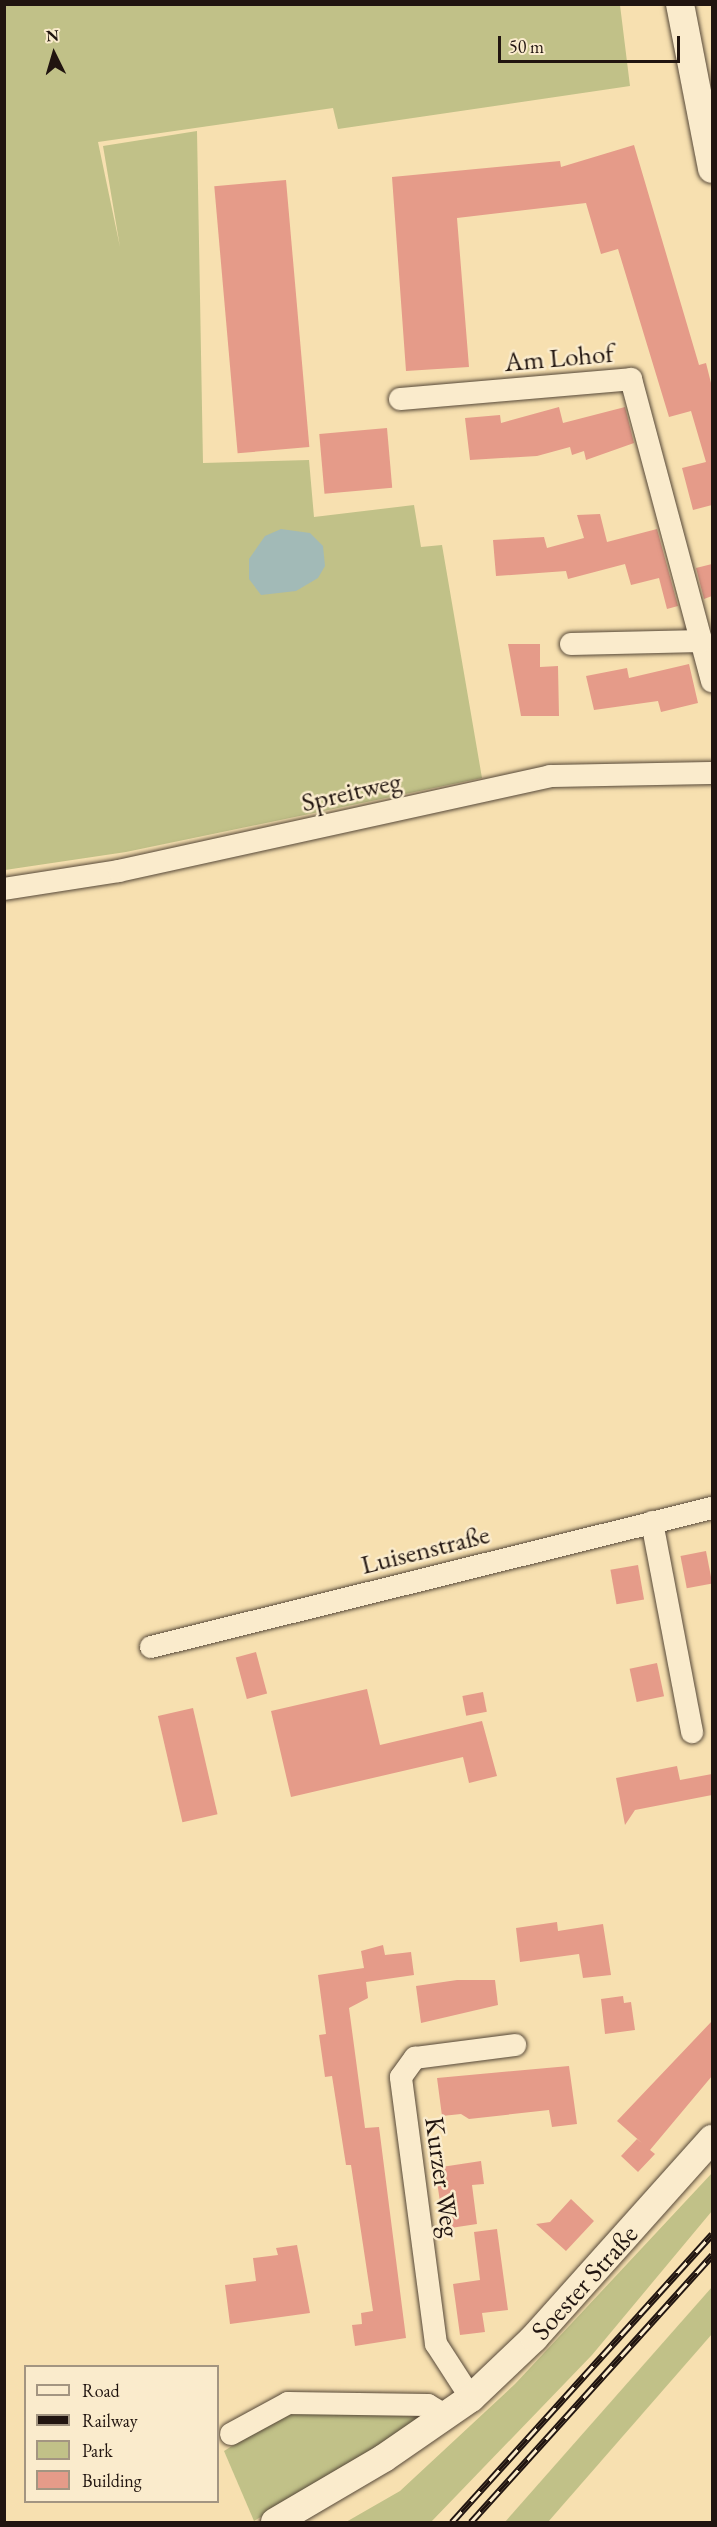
<!DOCTYPE html>
<meta charset="utf-8">
<style>
body{margin:0}
#map{position:relative;width:717px;height:2527px;overflow:hidden;background:#f7e0b0;font-family:"EB Garamond",serif}
div>[style]{position:absolute}
.green>*{inset:0;background:#c1c188}
.water>*{inset:0;background:#a2bab7}
.building>*{inset:0;background:#e59b89;transform-origin:0 0}
.roads{filter:drop-shadow(0 0 2px #564838) drop-shadow(0 0 2px #564838)}
.minor>*{height:22px;margin:-11px;padding:0 11px;transform-origin:11px;border-radius:11px;background:#faebcc}
.tertiary>*{height:28px;margin:-14px;padding:0 14px;transform-origin:14px;border-radius:14px;background:#faebcc}
.rail>*{height:7px;margin-top:-3.5px;transform-origin:0;background:repeating-linear-gradient(90deg,#faebcc 0 14px,#211510 0 28px);box-sizing:border-box;border-block:2px solid #211510}
span{translate:-50% -50%;white-space:nowrap;text-align:center;line-height:1.15;-webkit-text-stroke:5px #faebcc;paint-order:stroke}
.street-label{font-size:27px;color:#211510}
.frame{position:absolute;inset:0;border:6px solid #211510;pointer-events:none}
.legend{position:absolute;left:24px;top:2365px;width:195px;height:138px;box-sizing:border-box;background:#faebcc;border:2px solid #a39581;margin:0;padding:8px 10px;list-style:none;font-size:18px;color:#211510}
.legend li{display:flex;align-items:center;gap:12px;height:30px}
.legend b{width:30px;border:2px solid #a39581}
.north{position:absolute;left:24px;top:24px;width:60px;height:60px;-webkit-text-stroke:4px #faebcc;paint-order:stroke;rotate:355deg;font-size:16px;font-weight:700;line-height:24px;text-align:center;color:#211510}
.north::after{content:'';display:block;margin:auto;width:21px;height:27px;background:#211510;clip-path:polygon(50% 0,100% 100%,50% 72%,0 100%)}
.scale{position:absolute;left:498px;top:36px;width:182px;height:27px;box-sizing:border-box;border:3px solid #211510;border-top:0;padding-left:8px;font-size:18px;line-height:21px;white-space:nowrap;color:#211510;-webkit-text-stroke:4px #faebcc;paint-order:stroke}
</style>
<div id="map">
<div class="green">
<div style="clip-path:polygon(5px 5px,620px 5px,630px 86px,338px 129px,333px 108px,98px 142px,120px 247px,103px 146px,197px 131px,203px 463px,309px 460px,314px 517px,414px 505px,421px 547px,442px 545px,482px 778px,126px 852px,5px 870px)"></div>
<div style="clip-path:polygon(712px 2173px,712px 2211px,592px 2355px,431px 2522px,346px 2522px,400px 2491px,515px 2384px)"></div>
<div style="clip-path:polygon(712px 2287px,712px 2334px,548px 2522px,505px 2522px)"></div>
<div style="clip-path:polygon(322px 2413px,427px 2417px,254px 2521px,224px 2451px,281px 2415px)"></div>
</div>
<div class="water">
<div style="clip-path:polygon(281px 529px,310px 533px,323px 546px,325px 566px,318px 578px,296px 591px,261px 595px,249px 579px,249px 559px,265px 536px)"></div>
</div>
<div class="building">
<div style="clip-path:polygon(634px 145px,699px 365px,706px 363px,712px 387px,712px 505px,693px 510px,682px 468px,706px 462px,691px 411px,669px 417px,618px 249px,601px 254px,586px 203px,457px 218px,469px 367px,406px 371px,392px 177px,560px 161px,561px 167px)"></div>
<div style="left:286px;top:180px;width:268px;height:72px;rotate:85deg"></div>
<div style="clip-path:polygon(559px 407px,563px 423px,625px 407px,634px 443px,586px 460px,584px 451px,572px 455px,570px 447px,537px 456px,470px 460px,465px 418px,500px 415px,501px 423px)"></div>
<div style="left:387px;top:428px;width:60px;height:68px;rotate:85deg"></div>
<div style="clip-path:polygon(600px 514px,607px 542px,657px 529px,678px 606px,667px 609px,659px 578px,631px 585px,625px 564px,568px 579px,566px 571px,496px 576px,493px 540px,544px 537px,547px 548px,584px 538px,577px 515px)"></div>
<div style="clip-path:polygon(712px 564px,712px 596px,704px 599px,696px 568px)"></div>
<div style="clip-path:polygon(508px 644px,540px 644px,540px 667px,558px 666px,559px 716px,521px 716px)"></div>
<div style="clip-path:polygon(689px 664px,698px 703px,661px 712px,658px 701px,594px 710px,586px 676px,627px 668px,629px 678px)"></div>
<div style="left:706px;top:1551px;width:33px;height:26px;rotate:79deg"></div>
<div style="left:638px;top:1565px;width:35px;height:28px;rotate:80deg"></div>
<div style="left:256px;top:1652px;width:43px;height:21px;rotate:75deg"></div>
<div style="left:657px;top:1663px;width:34px;height:28px;rotate:78deg"></div>
<div style="clip-path:polygon(367px 1689px,380px 1745px,482px 1721px,497px 1776px,469px 1783px,463px 1757px,291px 1797px,271px 1711px)"></div>
<div style="left:483px;top:1692px;width:20px;height:21px;rotate:79deg"></div>
<div style="left:193px;top:1708px;width:109px;height:36px;rotate:77deg"></div>
<div style="clip-path:polygon(677px 1766px,680px 1780px,712px 1774px,712px 1795px,635px 1810px,625px 1825px,616px 1778px)"></div>
<div style="clip-path:polygon(557px 1922px,558px 1931px,603px 1924px,611px 1975px,583px 1978px,579px 1954px,520px 1962px,516px 1928px)"></div>
<div style="clip-path:polygon(383px 1945px,385px 1955px,411px 1952px,414px 1975px,366px 1982px,368px 1998px,349px 2008px,365px 2128px,379px 2127px,406px 2338px,355px 2346px,352px 2325px,362px 2324px,361px 2313px,373px 2311px,351px 2165px,346px 2165px,332px 2076px,325px 2077px,319px 2035px,326px 2034px,318px 1975px,364px 1968px,361px 1951px)"></div>
<div style="clip-path:polygon(457px 1980px,495px 1980px,498px 2005px,421px 2023px,416px 1986px)"></div>
<div style="clip-path:polygon(623px 1996px,624px 2003px,631px 2002px,635px 2030px,605px 2034px,601px 1999px)"></div>
<div style="clip-path:polygon(712px 2021px,712px 2076px,650px 2150px,655px 2154px,638px 2172px,621px 2156px,637px 2139px,642px 2143px,617px 2121px)"></div>
<div style="clip-path:polygon(569px 2066px,577px 2124px,552px 2127px,549px 2110px,469px 2119px,461px 2114px,442px 2116px,437px 2078px)"></div>
<div style="clip-path:polygon(481px 2161px,484px 2184px,472px 2185px,477px 2224px,444px 2229px,435px 2168px)"></div>
<div style="clip-path:polygon(571px 2199px,594px 2221px,566px 2251px,536px 2224px,550px 2222px)"></div>
<div style="clip-path:polygon(497px 2229px,508px 2310px,482px 2313px,485px 2332px,460px 2335px,453px 2284px,480px 2280px,474px 2232px)"></div>
<div style="clip-path:polygon(297px 2245px,310px 2313px,230px 2324px,225px 2285px,256px 2281px,253px 2258px,278px 2255px,276px 2248px)"></div>
</div>
<div class="roads">
<div class="minor">
<div style="left:400px;top:399px;width:232px;rotate:-4.9deg"></div>
<div style="left:631px;top:379px;width:313px;rotate:75deg"></div>
<div style="left:571px;top:644px;width:131px;rotate:-1.3deg"></div>
<div style="left:4px;top:889px;width:116px;rotate:-8.9deg"></div>
<div style="left:119px;top:871px;width:441px;rotate:-12.4deg"></div>
<div style="left:550px;top:776px;width:162px;rotate:-1.1deg"></div>
<div style="left:652px;top:1522px;width:214px;rotate:79.2deg"></div>
<div style="left:151px;top:1647px;width:578px;rotate:-13.92deg"></div>
<div style="left:471px;top:2398px;width:64px;rotate:-122.9deg"></div>
<div style="left:436px;top:2344px;width:269px;rotate:-97.5deg"></div>
<div style="left:401px;top:2077px;width:24px;rotate:-54deg"></div>
<div style="left:415px;top:2058px;width:101px;rotate:-7.4deg"></div>
<div style="left:231px;top:2434px;width:65px;rotate:-28.5deg"></div>
<div style="left:288px;top:2403px;width:140px;rotate:0.8deg"></div>
<div style="left:428px;top:2405px;width:23px;rotate:31deg"></div>
</div>
<div class="tertiary">
<div style="left:680px;top:4px;width:168px;rotate:79deg"></div>
<div style="left:275px;top:2522px;width:126px;rotate:-30.4deg"></div>
<div style="left:384px;top:2458px;width:106px;rotate:-34.6deg"></div>
<div style="left:471px;top:2398px;width:87px;rotate:-43.6deg"></div>
<div style="left:534px;top:2338px;width:267px;rotate:-48.2deg"></div>
</div>
</div>
<div class="rail">
<div style="left:452px;top:2522px;width:388px;rotate:-47.9deg"></div>
<div style="left:471px;top:2522px;width:360px;rotate:-47.9deg"></div>
</div>
<div class="street-label">
<span style="left:559px;top:357px;rotate:-5deg">Am Lohof</span>
<span style="left:351px;top:791px;rotate:-13deg">Spreitweg</span>
<span style="left:425px;top:1549px;rotate:-14deg">Luisenstraße</span>
<span style="left:443px;top:2177px;rotate:82deg">Kurzer Weg</span>
<span style="left:584px;top:2282px;rotate:-48deg">Soester Straße</span>
</div>
<div class="frame"></div>
<ul class="legend">
<li><b style="height:8px;background:#faebcc"></b>Road</li>
<li><b style="height:8px;background:#211510"></b>Railway</li>
<li><b style="height:16px;background:#c1c188"></b>Park</li>
<li><b style="height:16px;background:#e59b89"></b>Building</li>
</ul>
<div class="north">N</div>
<div class="scale">50 m</div>
</div>
